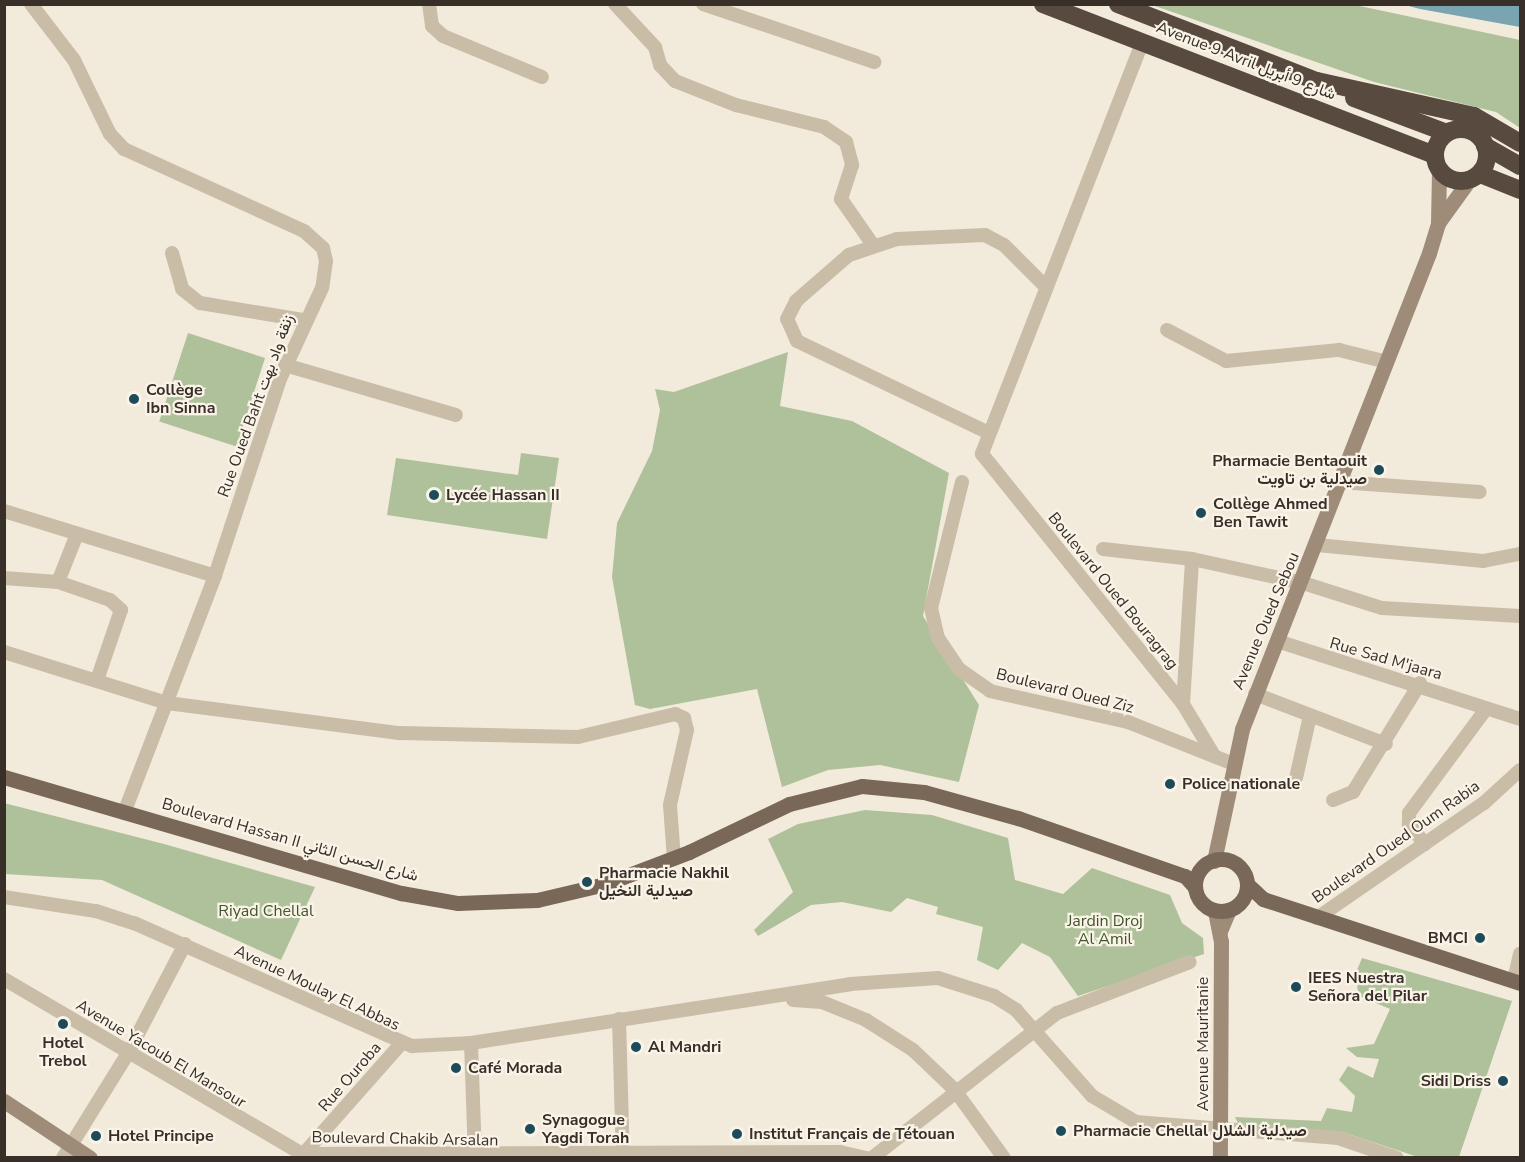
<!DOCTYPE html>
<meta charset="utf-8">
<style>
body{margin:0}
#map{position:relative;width:1525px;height:1162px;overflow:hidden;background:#f2ebdb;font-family:"Nunito Sans",Vazirmatn,sans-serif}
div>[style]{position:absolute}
.green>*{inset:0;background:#afc19b;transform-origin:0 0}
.water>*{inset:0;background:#7aa5b0}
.street>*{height:14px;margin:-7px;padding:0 7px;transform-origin:7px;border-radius:7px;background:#cabda7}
.secondary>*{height:15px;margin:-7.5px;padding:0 7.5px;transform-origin:7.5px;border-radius:7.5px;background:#9e8c78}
.primary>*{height:15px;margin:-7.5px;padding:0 7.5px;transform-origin:7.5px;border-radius:7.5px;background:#796858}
.primary>.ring{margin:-7.5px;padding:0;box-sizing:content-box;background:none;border:15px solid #796858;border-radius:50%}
.highway>*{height:18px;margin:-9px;padding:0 9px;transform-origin:9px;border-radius:9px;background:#584a3f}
.highway>.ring{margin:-9px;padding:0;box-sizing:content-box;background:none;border:18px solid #584a3f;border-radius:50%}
.dots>*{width:16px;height:16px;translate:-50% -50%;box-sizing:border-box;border:3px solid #faf4e8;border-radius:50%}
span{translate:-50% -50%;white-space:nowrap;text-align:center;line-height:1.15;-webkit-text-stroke:4.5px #faf4e8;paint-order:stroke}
.street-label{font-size:16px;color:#372f28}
.poi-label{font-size:16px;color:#372f28;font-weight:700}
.left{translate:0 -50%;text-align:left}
.right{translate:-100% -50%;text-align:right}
.park-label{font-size:16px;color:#3f552b}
.frame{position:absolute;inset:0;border:6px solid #372f28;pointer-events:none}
</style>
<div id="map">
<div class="green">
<div style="clip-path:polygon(1152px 5px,1355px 5px,1520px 40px,1520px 128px,1496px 112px,1374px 82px)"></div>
<div style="left:188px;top:333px;width:81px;height:93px;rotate:18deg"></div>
<div style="clip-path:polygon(788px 352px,780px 406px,852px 421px,949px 473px,923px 616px,979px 705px,959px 782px,880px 765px,828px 770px,782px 787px,757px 689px,650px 709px,635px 705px,612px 577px,617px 523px,652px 451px,660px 410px,655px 389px,674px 392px)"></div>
<div style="clip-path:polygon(521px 453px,559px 458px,547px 539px,387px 515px,396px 458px,518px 475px)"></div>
<div style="clip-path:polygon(4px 803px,164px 844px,315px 887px,281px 960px,102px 880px,5px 874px)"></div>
<div style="clip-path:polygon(865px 810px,932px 815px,1008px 838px,1015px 880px,1063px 894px,1092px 868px,1170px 895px,1182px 923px,1203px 938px,1204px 954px,1078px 996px,1050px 957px,1022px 943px,998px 970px,977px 960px,983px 927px,936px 914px,938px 907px,907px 898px,891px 912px,842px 902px,811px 905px,758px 936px,754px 930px,793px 892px,768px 839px,798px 824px)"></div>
<div style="clip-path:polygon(1362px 958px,1512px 1001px,1459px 1157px,1418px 1157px,1342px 1132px,1238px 1123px,1235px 1117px,1321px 1121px,1327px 1108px,1352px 1112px,1355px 1096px,1339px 1080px,1348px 1066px,1373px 1078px,1379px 1059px,1357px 1057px,1346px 1048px,1374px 1044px,1390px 1009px,1359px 996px,1355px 975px)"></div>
</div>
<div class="water">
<div style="clip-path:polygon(1405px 5px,1520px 5px,1520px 27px,1420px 9px)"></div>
</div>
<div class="street">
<div style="left:31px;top:4px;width:71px;rotate:52.5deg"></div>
<div style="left:74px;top:60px;width:82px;rotate:64.1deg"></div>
<div style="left:110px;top:134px;width:21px;rotate:47deg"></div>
<div style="left:124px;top:149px;width:198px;rotate:24.5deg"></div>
<div style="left:304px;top:231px;width:25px;rotate:42deg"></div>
<div style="left:323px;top:248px;width:13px;rotate:77deg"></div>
<div style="left:326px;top:261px;width:27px;rotate:98deg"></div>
<div style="left:322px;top:288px;width:100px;rotate:114.8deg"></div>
<div style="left:280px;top:379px;width:207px;rotate:108.3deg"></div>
<div style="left:215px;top:576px;width:254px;rotate:111deg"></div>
<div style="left:429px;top:4px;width:22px;rotate:82deg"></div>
<div style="left:432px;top:26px;width:15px;rotate:42deg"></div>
<div style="left:443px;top:36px;width:107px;rotate:22.5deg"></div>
<div style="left:615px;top:4px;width:59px;rotate:47.1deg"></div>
<div style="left:655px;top:47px;width:19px;rotate:74deg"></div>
<div style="left:660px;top:65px;width:22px;rotate:47deg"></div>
<div style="left:675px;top:81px;width:66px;rotate:21.5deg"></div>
<div style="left:736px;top:105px;width:91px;rotate:14deg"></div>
<div style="left:824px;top:127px;width:27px;rotate:34deg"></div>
<div style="left:846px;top:142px;width:24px;rotate:75deg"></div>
<div style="left:852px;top:165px;width:36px;rotate:108deg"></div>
<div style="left:841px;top:199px;width:56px;rotate:55.2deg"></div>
<div style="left:703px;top:4px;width:181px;rotate:18.7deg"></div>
<div style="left:1142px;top:43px;width:441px;rotate:111.3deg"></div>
<div style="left:982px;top:454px;width:321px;rotate:51.2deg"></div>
<div style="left:1183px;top:704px;width:58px;rotate:59deg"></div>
<div style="left:172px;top:253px;width:37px;rotate:74deg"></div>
<div style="left:182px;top:289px;width:23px;rotate:38deg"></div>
<div style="left:200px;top:303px;width:104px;rotate:9.4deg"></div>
<div style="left:1167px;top:330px;width:67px;rotate:27.7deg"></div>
<div style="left:1226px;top:361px;width:114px;rotate:-5.6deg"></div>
<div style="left:1339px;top:350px;width:49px;rotate:14deg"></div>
<div style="left:285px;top:365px;width:178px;rotate:16.3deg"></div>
<div style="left:989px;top:433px;width:213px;rotate:-154.4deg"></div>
<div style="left:797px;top:341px;width:24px;rotate:-114deg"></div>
<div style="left:787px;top:319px;width:20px;rotate:-63deg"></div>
<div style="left:796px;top:301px;width:70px;rotate:-41deg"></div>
<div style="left:849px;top:255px;width:51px;rotate:-18.4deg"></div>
<div style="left:897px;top:239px;width:88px;rotate:-2.6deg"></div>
<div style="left:985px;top:235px;width:21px;rotate:28deg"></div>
<div style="left:1004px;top:245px;width:58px;rotate:45deg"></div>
<div style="left:962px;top:482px;width:130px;rotate:103.8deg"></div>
<div style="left:931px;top:608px;width:31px;rotate:77deg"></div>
<div style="left:938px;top:638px;width:37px;rotate:56deg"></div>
<div style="left:959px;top:669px;width:38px;rotate:35deg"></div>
<div style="left:990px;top:691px;width:141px;rotate:12.7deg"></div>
<div style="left:1128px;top:722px;width:111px;rotate:21.7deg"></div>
<div style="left:1339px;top:482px;width:141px;rotate:4.1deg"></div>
<div style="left:4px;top:511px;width:221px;rotate:17.1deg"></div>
<div style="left:1317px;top:545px;width:167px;rotate:5.5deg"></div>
<div style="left:1483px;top:561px;width:38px;rotate:-11deg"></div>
<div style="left:1103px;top:549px;width:90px;rotate:6.4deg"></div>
<div style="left:1192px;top:559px;width:114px;rotate:12.2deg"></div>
<div style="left:1303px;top:583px;width:83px;rotate:17.6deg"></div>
<div style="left:1382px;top:608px;width:138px;rotate:3.3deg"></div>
<div style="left:4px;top:578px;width:54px;rotate:4.2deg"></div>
<div style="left:58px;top:582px;width:55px;rotate:19.1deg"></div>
<div style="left:110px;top:600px;width:15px;rotate:42deg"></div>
<div style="left:121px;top:610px;width:74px;rotate:108.9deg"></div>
<div style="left:58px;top:582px;width:52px;rotate:-68.4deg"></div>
<div style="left:1277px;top:641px;width:255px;rotate:17.8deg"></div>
<div style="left:4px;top:652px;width:171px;rotate:17.4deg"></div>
<div style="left:167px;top:703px;width:234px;rotate:7.4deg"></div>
<div style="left:399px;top:733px;width:179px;rotate:1.3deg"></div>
<div style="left:578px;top:737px;width:100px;rotate:-13.3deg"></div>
<div style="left:675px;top:714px;width:10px;rotate:24deg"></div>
<div style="left:684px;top:718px;width:12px;rotate:76deg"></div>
<div style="left:687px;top:730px;width:77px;rotate:102.8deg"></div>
<div style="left:670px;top:805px;width:54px;rotate:85.8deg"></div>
<div style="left:1255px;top:694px;width:140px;rotate:20.9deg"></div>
<div style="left:1183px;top:704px;width:145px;rotate:-86.4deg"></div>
<div style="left:1296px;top:778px;width:64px;rotate:-77.3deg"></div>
<div style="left:1333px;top:800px;width:22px;rotate:-22deg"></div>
<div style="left:1353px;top:792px;width:128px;rotate:-58.4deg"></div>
<div style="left:1425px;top:844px;width:26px;rotate:-129deg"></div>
<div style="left:1409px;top:824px;width:11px;rotate:-90deg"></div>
<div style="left:1409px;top:813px;width:129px;rotate:-53.5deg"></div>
<div style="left:4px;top:897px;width:93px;rotate:8.7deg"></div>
<div style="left:96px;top:911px;width:40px;rotate:18deg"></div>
<div style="left:134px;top:923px;width:304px;rotate:23.9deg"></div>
<div style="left:412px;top:1046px;width:59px;rotate:-2.9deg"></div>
<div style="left:471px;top:1043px;width:384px;rotate:-8.8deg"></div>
<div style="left:850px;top:984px;width:88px;rotate:-3.9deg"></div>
<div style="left:938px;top:978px;width:59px;rotate:17.8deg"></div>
<div style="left:994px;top:996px;width:26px;rotate:32deg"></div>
<div style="left:1016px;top:1010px;width:115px;rotate:48.5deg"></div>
<div style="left:1092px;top:1096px;width:51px;rotate:30.6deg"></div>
<div style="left:1136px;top:1122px;width:203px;rotate:4.5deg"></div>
<div style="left:1338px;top:1138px;width:62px;rotate:18.7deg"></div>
<div style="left:1317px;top:918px;width:203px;rotate:-34.6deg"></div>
<div style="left:1484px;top:803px;width:49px;rotate:-42.5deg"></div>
<div style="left:4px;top:979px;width:346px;rotate:30.4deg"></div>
<div style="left:302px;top:1154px;width:538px;rotate:-0.21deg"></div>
<div style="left:840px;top:1152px;width:28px;rotate:13deg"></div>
<div style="left:1514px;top:980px;width:27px;rotate:-77deg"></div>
<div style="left:793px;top:1000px;width:29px;rotate:4deg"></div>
<div style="left:822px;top:1002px;width:48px;rotate:22.2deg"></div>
<div style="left:866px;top:1020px;width:56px;rotate:32.6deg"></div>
<div style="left:913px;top:1050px;width:57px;rotate:43.6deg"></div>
<div style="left:954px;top:1089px;width:85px;rotate:54.1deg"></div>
<div style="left:619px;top:1019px;width:139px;rotate:88.4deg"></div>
<div style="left:471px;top:1043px;width:115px;rotate:88deg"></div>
<div style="left:63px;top:1158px;width:123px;rotate:-58.2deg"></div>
<div style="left:128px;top:1053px;width:123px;rotate:-62.4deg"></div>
<div style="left:300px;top:1158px;width:151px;rotate:-48.5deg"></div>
<div style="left:872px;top:1158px;width:235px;rotate:-38.1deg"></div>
<div style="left:1057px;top:1013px;width:142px;rotate:-21deg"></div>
</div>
<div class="secondary">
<div style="left:1438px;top:223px;width:53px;rotate:-54.2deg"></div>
<div style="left:1214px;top:861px;width:135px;rotate:-78deg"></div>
<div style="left:1242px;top:729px;width:511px;rotate:-68.55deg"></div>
<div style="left:1429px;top:253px;width:31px;rotate:-73deg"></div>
<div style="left:1438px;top:223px;width:53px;rotate:-88.9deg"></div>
<div style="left:1215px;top:911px;width:32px;rotate:79deg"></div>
<div style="left:1221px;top:942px;width:216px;rotate:90.3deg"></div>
<div style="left:1220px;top:931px;width:23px;rotate:-67deg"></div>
<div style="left:4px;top:1101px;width:103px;rotate:33.5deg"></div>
</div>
<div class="primary">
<div style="left:4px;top:777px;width:414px;rotate:16.3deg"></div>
<div style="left:401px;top:893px;width:58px;rotate:10deg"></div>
<div style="left:458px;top:903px;width:79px;rotate:-2.2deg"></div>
<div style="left:537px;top:900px;width:70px;rotate:-13.2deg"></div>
<div style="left:605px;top:884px;width:90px;rotate:-20.9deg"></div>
<div style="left:689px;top:852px;width:111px;rotate:-25.6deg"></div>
<div style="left:789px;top:804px;width:75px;rotate:-13.9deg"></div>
<div style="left:862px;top:786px;width:62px;rotate:5.5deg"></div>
<div style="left:924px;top:792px;width:98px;rotate:15.5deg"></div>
<div style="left:1018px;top:818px;width:177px;rotate:19.2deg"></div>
<div style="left:1185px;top:876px;width:15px;rotate:48deg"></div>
<div class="ring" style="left:1195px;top:859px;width:37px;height:37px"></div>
<div style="left:1247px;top:884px;width:22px;rotate:43deg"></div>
<div style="left:1263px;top:899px;width:270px;rotate:18.1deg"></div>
</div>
<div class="highway">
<div style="left:1043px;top:4px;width:420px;rotate:21.1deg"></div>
<div style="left:1118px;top:4px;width:213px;rotate:21.2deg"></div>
<div style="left:1317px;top:81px;width:161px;rotate:12.6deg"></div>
<div style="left:1474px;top:116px;width:53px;rotate:30.4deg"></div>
<div style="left:1354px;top:98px;width:99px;rotate:20.6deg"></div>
<div class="ring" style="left:1435px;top:129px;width:34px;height:34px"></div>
<div style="left:1485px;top:146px;width:40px;rotate:29.7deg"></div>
<div style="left:1480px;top:174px;width:43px;rotate:21.8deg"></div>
</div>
<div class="dots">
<div style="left:134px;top:399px;background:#1d4b59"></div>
<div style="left:1379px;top:470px;background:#1d4b59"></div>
<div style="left:434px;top:495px;background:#1d4b59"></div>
<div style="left:1201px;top:513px;background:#1d4b59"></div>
<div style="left:1170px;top:784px;background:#1d4b59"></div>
<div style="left:587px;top:882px;background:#1d4b59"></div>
<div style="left:1480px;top:938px;background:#1d4b59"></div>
<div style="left:1296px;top:987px;background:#1d4b59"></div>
<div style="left:63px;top:1024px;background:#1d4b59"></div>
<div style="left:636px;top:1047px;background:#1d4b59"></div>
<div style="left:456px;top:1068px;background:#1d4b59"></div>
<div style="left:1503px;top:1081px;background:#1d4b59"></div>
<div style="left:530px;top:1129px;background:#1d4b59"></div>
<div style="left:1061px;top:1131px;background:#1d4b59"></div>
<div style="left:737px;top:1134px;background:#1d4b59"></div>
<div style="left:96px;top:1136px;background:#1d4b59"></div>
</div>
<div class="street-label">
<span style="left:1246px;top:61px;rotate:21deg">Avenue 9 Avril شارع 9 أبريل</span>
<span style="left:256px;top:406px;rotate:-70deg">Rue Oued Baht زنقة واد بهت</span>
<span style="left:1113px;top:591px;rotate:51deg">Boulevard Oued Bouragrag</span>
<span style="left:1266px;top:621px;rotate:-67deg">Avenue Oued Sebou</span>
<span style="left:1386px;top:659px;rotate:16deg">Rue Sad M'jaara</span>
<span style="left:1065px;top:691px;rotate:14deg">Boulevard Oued Ziz</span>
<span style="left:290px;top:840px;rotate:16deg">Boulevard Hassan II شارع الحسن الثاني</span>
<span style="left:1396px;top:842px;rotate:-35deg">Boulevard Oued Oum Rabia</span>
<span style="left:317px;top:988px;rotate:25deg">Avenue Moulay El Abbas</span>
<span style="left:1203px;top:1044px;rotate:-90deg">Avenue Mauritanie</span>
<span style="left:161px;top:1054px;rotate:31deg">Avenue Yacoub El Mansour</span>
<span style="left:350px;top:1077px;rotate:-49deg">Rue Ouroba</span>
<span style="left:405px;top:1139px;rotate:1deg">Boulevard Chakib Arsalan</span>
</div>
<div class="poi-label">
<span class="left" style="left:146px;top:399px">Collège<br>Ibn Sinna</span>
<span class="right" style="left:1367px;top:470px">Pharmacie Bentaouit<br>صيدلية بن تاويت</span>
<span class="left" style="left:446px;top:495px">Lycée Hassan II</span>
<span class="left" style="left:1213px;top:513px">Collège Ahmed<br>Ben Tawit</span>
<span class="left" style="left:1182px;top:784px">Police nationale</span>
<span class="left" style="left:599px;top:882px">Pharmacie Nakhil<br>صيدلية النخيل</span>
<span class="right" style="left:1468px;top:938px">BMCI</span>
<span class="left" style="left:1308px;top:987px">IEES Nuestra<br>Señora del Pilar</span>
<span style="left:63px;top:1052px">Hotel<br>Trebol</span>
<span class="left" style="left:648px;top:1047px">Al Mandri</span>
<span class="left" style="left:468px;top:1068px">Café Morada</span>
<span class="right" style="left:1491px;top:1081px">Sidi Driss</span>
<span class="left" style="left:542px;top:1129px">Synagogue<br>Yagdi Torah</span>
<span class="left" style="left:1073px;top:1131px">Pharmacie Chellal صيدلية الشلال</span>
<span class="left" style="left:749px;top:1134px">Institut Français de Tétouan</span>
<span class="left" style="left:108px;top:1136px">Hotel Principe</span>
</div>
<div class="park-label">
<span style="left:266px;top:911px">Riyad Chellal</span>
<span style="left:1105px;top:930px">Jardin Droj<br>Al Amil</span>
</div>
<div class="frame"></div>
</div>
